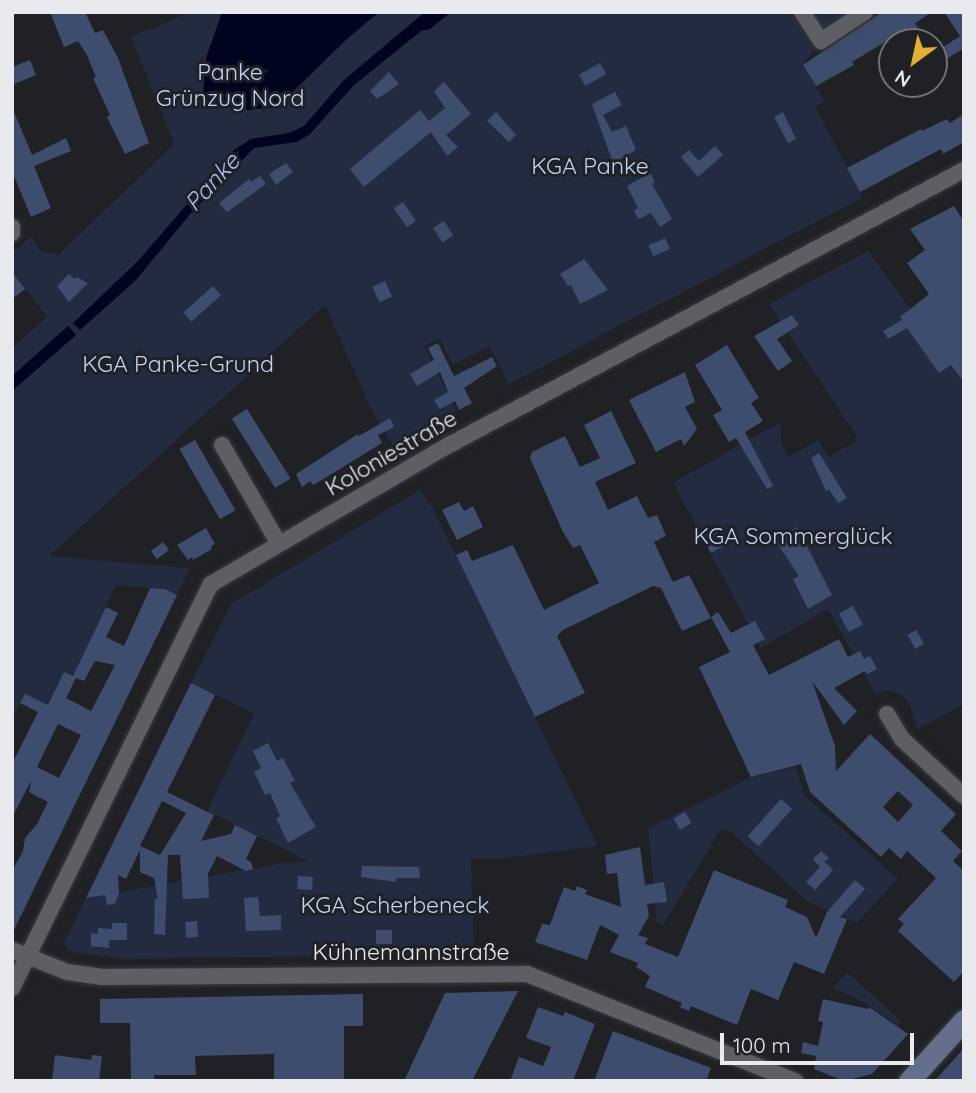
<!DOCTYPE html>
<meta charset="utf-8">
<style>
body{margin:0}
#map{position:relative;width:976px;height:1093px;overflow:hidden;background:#1f2124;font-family:Quicksand,sans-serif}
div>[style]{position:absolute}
.green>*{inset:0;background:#222b3f}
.water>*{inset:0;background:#01041e}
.building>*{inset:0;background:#3e4d6e;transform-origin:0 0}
.roads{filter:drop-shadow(0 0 2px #3a3b3f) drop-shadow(0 0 2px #3a3b3f)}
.minor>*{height:16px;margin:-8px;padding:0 8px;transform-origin:8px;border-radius:8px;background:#5d5f64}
.secondary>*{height:21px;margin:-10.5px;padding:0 10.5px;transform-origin:10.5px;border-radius:10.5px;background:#64708b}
span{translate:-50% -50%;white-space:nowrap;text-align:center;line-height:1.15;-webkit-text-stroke:6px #1f2124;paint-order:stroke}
.park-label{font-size:23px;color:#c1d2f6}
.street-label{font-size:23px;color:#e9eaed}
.water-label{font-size:24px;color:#a5c0fb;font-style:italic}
.frame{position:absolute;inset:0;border:14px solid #e9eaed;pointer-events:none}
.north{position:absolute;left:878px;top:28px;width:70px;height:70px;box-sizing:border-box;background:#1f2124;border:2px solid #707174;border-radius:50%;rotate:213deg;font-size:19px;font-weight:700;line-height:28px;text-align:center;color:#e9eaed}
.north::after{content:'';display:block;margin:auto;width:24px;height:32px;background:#e1af34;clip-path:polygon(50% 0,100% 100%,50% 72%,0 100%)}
.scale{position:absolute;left:720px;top:1033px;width:194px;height:32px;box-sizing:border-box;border:4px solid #e9eaed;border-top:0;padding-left:9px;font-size:21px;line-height:24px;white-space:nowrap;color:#e9eaed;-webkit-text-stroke:5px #1f2124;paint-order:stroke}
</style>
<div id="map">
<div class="green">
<div style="clip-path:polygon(191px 12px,791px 12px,814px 50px,803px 65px,825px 101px,815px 107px,863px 197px,509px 384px,490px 347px,453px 365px,440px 339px,424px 346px,457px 411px,393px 446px,371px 409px,325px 305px,49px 556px,190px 568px,177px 595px,164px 589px,116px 585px,73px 676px,64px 672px,48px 705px,25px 694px,12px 720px,12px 348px,47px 317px,12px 272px,12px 253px,32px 236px,39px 250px,58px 255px,174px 144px,131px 37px)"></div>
<div style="clip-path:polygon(810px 12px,852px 12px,822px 32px)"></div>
<div style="clip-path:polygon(868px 251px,964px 382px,964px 705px,918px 729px,909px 703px,902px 695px,888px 690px,875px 693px,828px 609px,761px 648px,673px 483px,780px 422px,782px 445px,788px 457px,818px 440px,829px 457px,858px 439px,769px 304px)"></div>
<div style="clip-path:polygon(420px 490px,433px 509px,598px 846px,507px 858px,471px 858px,474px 954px,123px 959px,68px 951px,64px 943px,86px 898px,283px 863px,309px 862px,207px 811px,254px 714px,191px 683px,231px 604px)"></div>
<div style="clip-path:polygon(796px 767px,805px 796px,898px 879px,857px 923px,807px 901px,732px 833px,721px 829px,663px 925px,657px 921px,648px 828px,751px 777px)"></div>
<div style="clip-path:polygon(847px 972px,901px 1021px,898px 1026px,865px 1003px,833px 988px)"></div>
</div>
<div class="water">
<div style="clip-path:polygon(222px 12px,379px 12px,348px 38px,277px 107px,246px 110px,213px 104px,203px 95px,206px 58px)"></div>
<div style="clip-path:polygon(425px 12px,451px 12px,430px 29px,421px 31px,354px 85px,309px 135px,296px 142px,254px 148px,191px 213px,136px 280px,80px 330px,73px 323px,138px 261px,234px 150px,251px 139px,289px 133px,304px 126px,344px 80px)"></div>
<div style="clip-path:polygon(68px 326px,76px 335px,12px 391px,12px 376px)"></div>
</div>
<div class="building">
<div style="clip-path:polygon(50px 12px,85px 12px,95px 33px,103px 30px,118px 58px,149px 143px,125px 154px,107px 117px,110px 115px,93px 78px,96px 77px,87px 55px,78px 41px,64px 47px)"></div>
<div style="clip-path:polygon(882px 12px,932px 12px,915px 23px,921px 34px,909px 42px,885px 42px,852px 62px,854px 65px,816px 86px,803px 65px)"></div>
<div style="clip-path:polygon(944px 12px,964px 12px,964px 48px,940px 63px,934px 53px,960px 36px)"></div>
<div style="clip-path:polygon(30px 60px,36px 75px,12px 85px,12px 67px)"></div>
<div style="left:600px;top:63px;width:13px;height:24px;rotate:61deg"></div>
<div style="clip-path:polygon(389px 72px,399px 84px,377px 99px,370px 91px)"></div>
<div style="clip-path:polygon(444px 82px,471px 114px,446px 135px,458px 147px,447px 156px,431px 132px,364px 187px,350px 169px,420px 110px,429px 121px,445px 108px,434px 91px)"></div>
<div style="clip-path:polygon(615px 92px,622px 105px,603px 115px,612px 132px,626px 126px,636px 150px,613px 163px,592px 104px)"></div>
<div style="clip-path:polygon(12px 107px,32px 155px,66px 138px,71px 151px,34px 166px,51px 208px,31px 217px,12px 171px)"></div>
<div style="clip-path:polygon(496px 112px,516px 135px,509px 142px,487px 121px)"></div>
<div style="clip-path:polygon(783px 112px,796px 139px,788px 143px,774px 117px)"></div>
<div style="clip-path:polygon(964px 114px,964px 142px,943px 154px,941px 149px,860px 192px,847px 168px,921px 129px,922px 131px,947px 119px,950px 123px)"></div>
<div style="clip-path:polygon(715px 146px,723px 155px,698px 177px,681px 157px,689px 150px,699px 161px)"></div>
<div style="clip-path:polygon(286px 163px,293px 172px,276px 185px,269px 174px)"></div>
<div style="clip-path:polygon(650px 173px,655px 182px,652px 184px,672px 219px,660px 227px,651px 213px,638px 219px,634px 210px,638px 208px,627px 186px)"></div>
<div style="clip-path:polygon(260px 176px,266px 184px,227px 212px,219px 203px,249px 179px,251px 182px)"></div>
<div style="left:403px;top:202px;width:23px;height:11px;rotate:56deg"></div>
<div style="clip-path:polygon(954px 206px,964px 222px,964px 382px,951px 365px,939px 373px,907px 328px,888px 339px,883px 331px,902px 320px,900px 317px,929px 294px,907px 263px,925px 250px,910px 229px)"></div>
<div style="left:444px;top:221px;width:17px;height:13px;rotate:57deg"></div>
<div style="left:665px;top:238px;width:12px;height:18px;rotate:66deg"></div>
<div style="clip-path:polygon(584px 259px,608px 290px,580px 304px,571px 285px,568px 286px,560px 274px)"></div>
<div style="clip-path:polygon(12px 272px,25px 289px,12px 299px)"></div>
<div style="clip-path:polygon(69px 274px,74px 279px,77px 277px,88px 283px,69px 302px,57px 286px)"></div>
<div style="left:385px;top:281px;width:17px;height:14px;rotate:65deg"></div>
<div style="left:213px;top:286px;width:12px;height:40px;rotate:48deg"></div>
<div style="clip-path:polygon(792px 315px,799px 325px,777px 339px,792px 361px,778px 371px,754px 336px)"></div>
<div style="clip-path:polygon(438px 343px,454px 376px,492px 357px,497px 366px,464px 388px,472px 403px,459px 410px,455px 401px,440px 409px,434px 400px,448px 392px,440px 372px,417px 386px,410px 374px,434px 360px,428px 348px)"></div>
<div style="clip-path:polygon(727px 345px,759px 398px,751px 403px,763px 421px,745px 432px,773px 486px,767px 489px,736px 438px,729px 442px,713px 415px,722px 410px,695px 365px)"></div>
<div style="clip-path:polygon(685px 372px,695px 402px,685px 407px,697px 429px,684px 446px,681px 439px,656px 452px,629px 400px)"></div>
<div style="left:247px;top:409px;width:82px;height:18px;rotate:58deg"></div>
<div style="clip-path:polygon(611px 411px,636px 463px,595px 482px,608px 510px,637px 496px,648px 518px,657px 515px,666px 536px,654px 542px,671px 578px,673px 582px,689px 575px,711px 618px,682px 631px,661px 588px,653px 586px,563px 630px,557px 636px,585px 693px,535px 717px,456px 555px,467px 550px,472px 561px,513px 545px,544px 610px,599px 583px,580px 545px,573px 548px,563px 532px,530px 458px,532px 452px,565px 436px,580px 467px,600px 458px,584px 425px)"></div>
<div style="clip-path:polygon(390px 418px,394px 427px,378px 435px,382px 443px,317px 483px,313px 485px,310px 481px,302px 487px,296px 474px,358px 434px,359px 436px)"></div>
<div style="left:195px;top:440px;width:81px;height:18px;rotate:60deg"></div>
<div style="clip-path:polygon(819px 453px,847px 498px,838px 503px,829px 489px,826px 491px,811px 458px)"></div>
<div style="clip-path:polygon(459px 502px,464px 511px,473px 506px,483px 527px,457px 540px,442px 510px)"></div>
<div style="clip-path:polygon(797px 527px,832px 595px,808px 609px,793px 579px,799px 576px,775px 540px)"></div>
<div style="clip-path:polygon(206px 528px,215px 544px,211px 546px,212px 549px,193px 560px,192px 557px,188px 560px,177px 545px)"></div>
<div style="left:716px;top:530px;width:18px;height:15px;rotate:63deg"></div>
<div style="left:163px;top:542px;width:10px;height:15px;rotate:53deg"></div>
<div style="clip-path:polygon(evenodd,150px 588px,165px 589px,177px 595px,12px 934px,12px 871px,23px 851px,25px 838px,37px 824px,48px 802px,29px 792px,31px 781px,12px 818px,12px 764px,38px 712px,20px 703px,25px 694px,48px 705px,64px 672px,73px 676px,106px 607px,118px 613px,106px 637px,124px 646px,150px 588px,95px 661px,115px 665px,91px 711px,66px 698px,76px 678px,84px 681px,95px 661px,150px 588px,58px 724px,81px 735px,59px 778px,37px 767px,58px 724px)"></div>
<div style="left:853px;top:606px;width:21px;height:16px;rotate:62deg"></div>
<div style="clip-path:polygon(evenodd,718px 612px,731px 633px,755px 621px,765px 639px,753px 645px,769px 675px,839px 639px,848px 657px,860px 651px,864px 659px,870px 656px,877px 669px,867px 674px,865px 671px,834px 688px,857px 711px,844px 725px,812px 681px,835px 746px,836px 771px,870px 734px,956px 814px,941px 831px,962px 851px,953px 861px,964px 871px,964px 971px,954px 982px,898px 931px,904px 924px,898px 919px,936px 878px,907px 851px,901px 859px,889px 848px,881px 857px,810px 792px,801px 764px,751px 777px,699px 667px,730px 652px,711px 617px,718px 612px,898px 791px,913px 805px,898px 822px,883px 807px,898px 791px)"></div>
<div style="left:916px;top:630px;width:16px;height:10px;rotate:60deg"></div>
<div style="clip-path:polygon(evenodd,191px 683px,215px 695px,167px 792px,214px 815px,201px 841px,231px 834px,235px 825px,257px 836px,246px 859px,251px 862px,253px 869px,246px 871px,217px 856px,208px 874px,209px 898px,183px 899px,180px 855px,168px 855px,165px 935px,154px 934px,155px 899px,158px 899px,154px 878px,140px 872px,140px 850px,126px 879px,118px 875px,119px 893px,115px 904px,107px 905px,105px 895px,86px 898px,191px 683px,162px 801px,186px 813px,160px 855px,140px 846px,162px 801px)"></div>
<div style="clip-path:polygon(268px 743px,277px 761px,283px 758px,295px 781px,290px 783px,316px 827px,288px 843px,276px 818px,280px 816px,270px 793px,265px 795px,254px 772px,261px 768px,253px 751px)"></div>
<div style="left:781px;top:799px;width:15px;height:50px;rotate:42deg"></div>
<div style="left:685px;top:812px;width:13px;height:13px;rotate:61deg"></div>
<div style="clip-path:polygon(640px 847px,645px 885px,664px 882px,667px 902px,647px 904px,649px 916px,638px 935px,648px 938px,645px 944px,678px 957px,714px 870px,788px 900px,785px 907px,807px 917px,816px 938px,827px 912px,855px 880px,865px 889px,840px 917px,847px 919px,824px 974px,794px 962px,778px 1000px,751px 989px,737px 1025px,691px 1006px,689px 1011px,680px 1007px,682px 1003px,645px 987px,650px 976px,636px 967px,638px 963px,610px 952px,619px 935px,600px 925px,587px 960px,535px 942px,542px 924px,550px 925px,564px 887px,575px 891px,577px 886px,587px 890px,585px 894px,621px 907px,617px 873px,607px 874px,605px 855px)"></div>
<div style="clip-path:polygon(821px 851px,829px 858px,820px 866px,825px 862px,833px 870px,815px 890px,806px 882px,820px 867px,813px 859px)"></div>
<div style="clip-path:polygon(362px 866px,419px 867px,420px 878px,396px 878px,396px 882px,361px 877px)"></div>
<div style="left:298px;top:876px;width:15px;height:13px;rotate:4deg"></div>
<div style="clip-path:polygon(258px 897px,260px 916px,281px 915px,281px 930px,246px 931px,244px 898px)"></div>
<div style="left:197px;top:921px;width:16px;height:12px;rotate:86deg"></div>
<div style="clip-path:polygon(112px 923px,127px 923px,127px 940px,109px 940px,109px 948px,91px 946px,91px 933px,98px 934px,98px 928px,112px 929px)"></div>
<div style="left:376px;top:930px;width:16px;height:14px"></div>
<div style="clip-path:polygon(518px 991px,472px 1081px,404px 1081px,445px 993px)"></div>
<div style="clip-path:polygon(363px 994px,363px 1026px,344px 1026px,344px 1081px,274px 1081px,274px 1054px,195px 1056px,196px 1075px,154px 1075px,154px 1081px,131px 1081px,130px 1023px,100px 1023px,100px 999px)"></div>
<div style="clip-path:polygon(823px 999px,868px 1009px,869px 1007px,908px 1034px,872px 1074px,844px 1081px,814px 1069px,816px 1056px,801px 1053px,803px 1042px,818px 1046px,823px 1022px,818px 1021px)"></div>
<div style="clip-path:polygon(538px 1007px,563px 1016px,565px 1012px,595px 1024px,573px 1081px,510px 1081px,519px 1057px,543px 1066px,551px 1047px,526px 1038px)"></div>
<div style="clip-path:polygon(613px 1031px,711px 1068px,706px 1081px,594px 1081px)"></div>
<div style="clip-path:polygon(964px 1048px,964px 1081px,934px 1081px,948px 1066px)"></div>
<div style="clip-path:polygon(55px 1055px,91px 1060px,92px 1055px,102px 1056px,99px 1081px,52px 1081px)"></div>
</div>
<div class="roads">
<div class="minor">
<div style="left:802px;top:12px;width:35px;rotate:57deg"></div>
<div style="left:821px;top:41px;width:53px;rotate:-33.4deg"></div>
<div style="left:12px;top:227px;width:6px;rotate:90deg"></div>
<div style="left:222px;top:445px;width:114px;rotate:60.1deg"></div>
<div style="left:887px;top:714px;width:29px;rotate:59deg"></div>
<div style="left:902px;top:739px;width:84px;rotate:42.6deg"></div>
<div style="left:12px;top:950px;width:59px;rotate:21.8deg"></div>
<div style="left:67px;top:972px;width:34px;rotate:8deg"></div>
<div style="left:101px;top:977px;width:426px;rotate:-0.4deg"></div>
<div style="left:527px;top:974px;width:289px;rotate:21.8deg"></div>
<div style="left:12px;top:988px;width:450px;rotate:-63.8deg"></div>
<div style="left:211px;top:584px;width:278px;rotate:-30.3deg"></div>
<div style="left:451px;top:444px;width:582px;rotate:-28.11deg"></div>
</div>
<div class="secondary">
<div style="left:909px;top:1081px;width:82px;rotate:-48deg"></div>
</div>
</div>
<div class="park-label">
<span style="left:230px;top:85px">Panke<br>Grünzug Nord</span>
<span style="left:590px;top:166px">KGA Panke</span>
<span style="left:178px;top:364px">KGA Panke-Grund</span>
<span style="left:793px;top:536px">KGA Sommerglück</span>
<span style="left:395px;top:905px">KGA Scherbeneck</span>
</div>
<div class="street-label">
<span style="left:391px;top:453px;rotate:-30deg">Koloniestraße</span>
<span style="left:411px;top:952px">Kühnemannstraße</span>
</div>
<div class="water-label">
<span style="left:212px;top:182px;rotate:-48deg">Panke</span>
</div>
<div class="frame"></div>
<div class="north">N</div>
<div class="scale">100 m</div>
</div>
